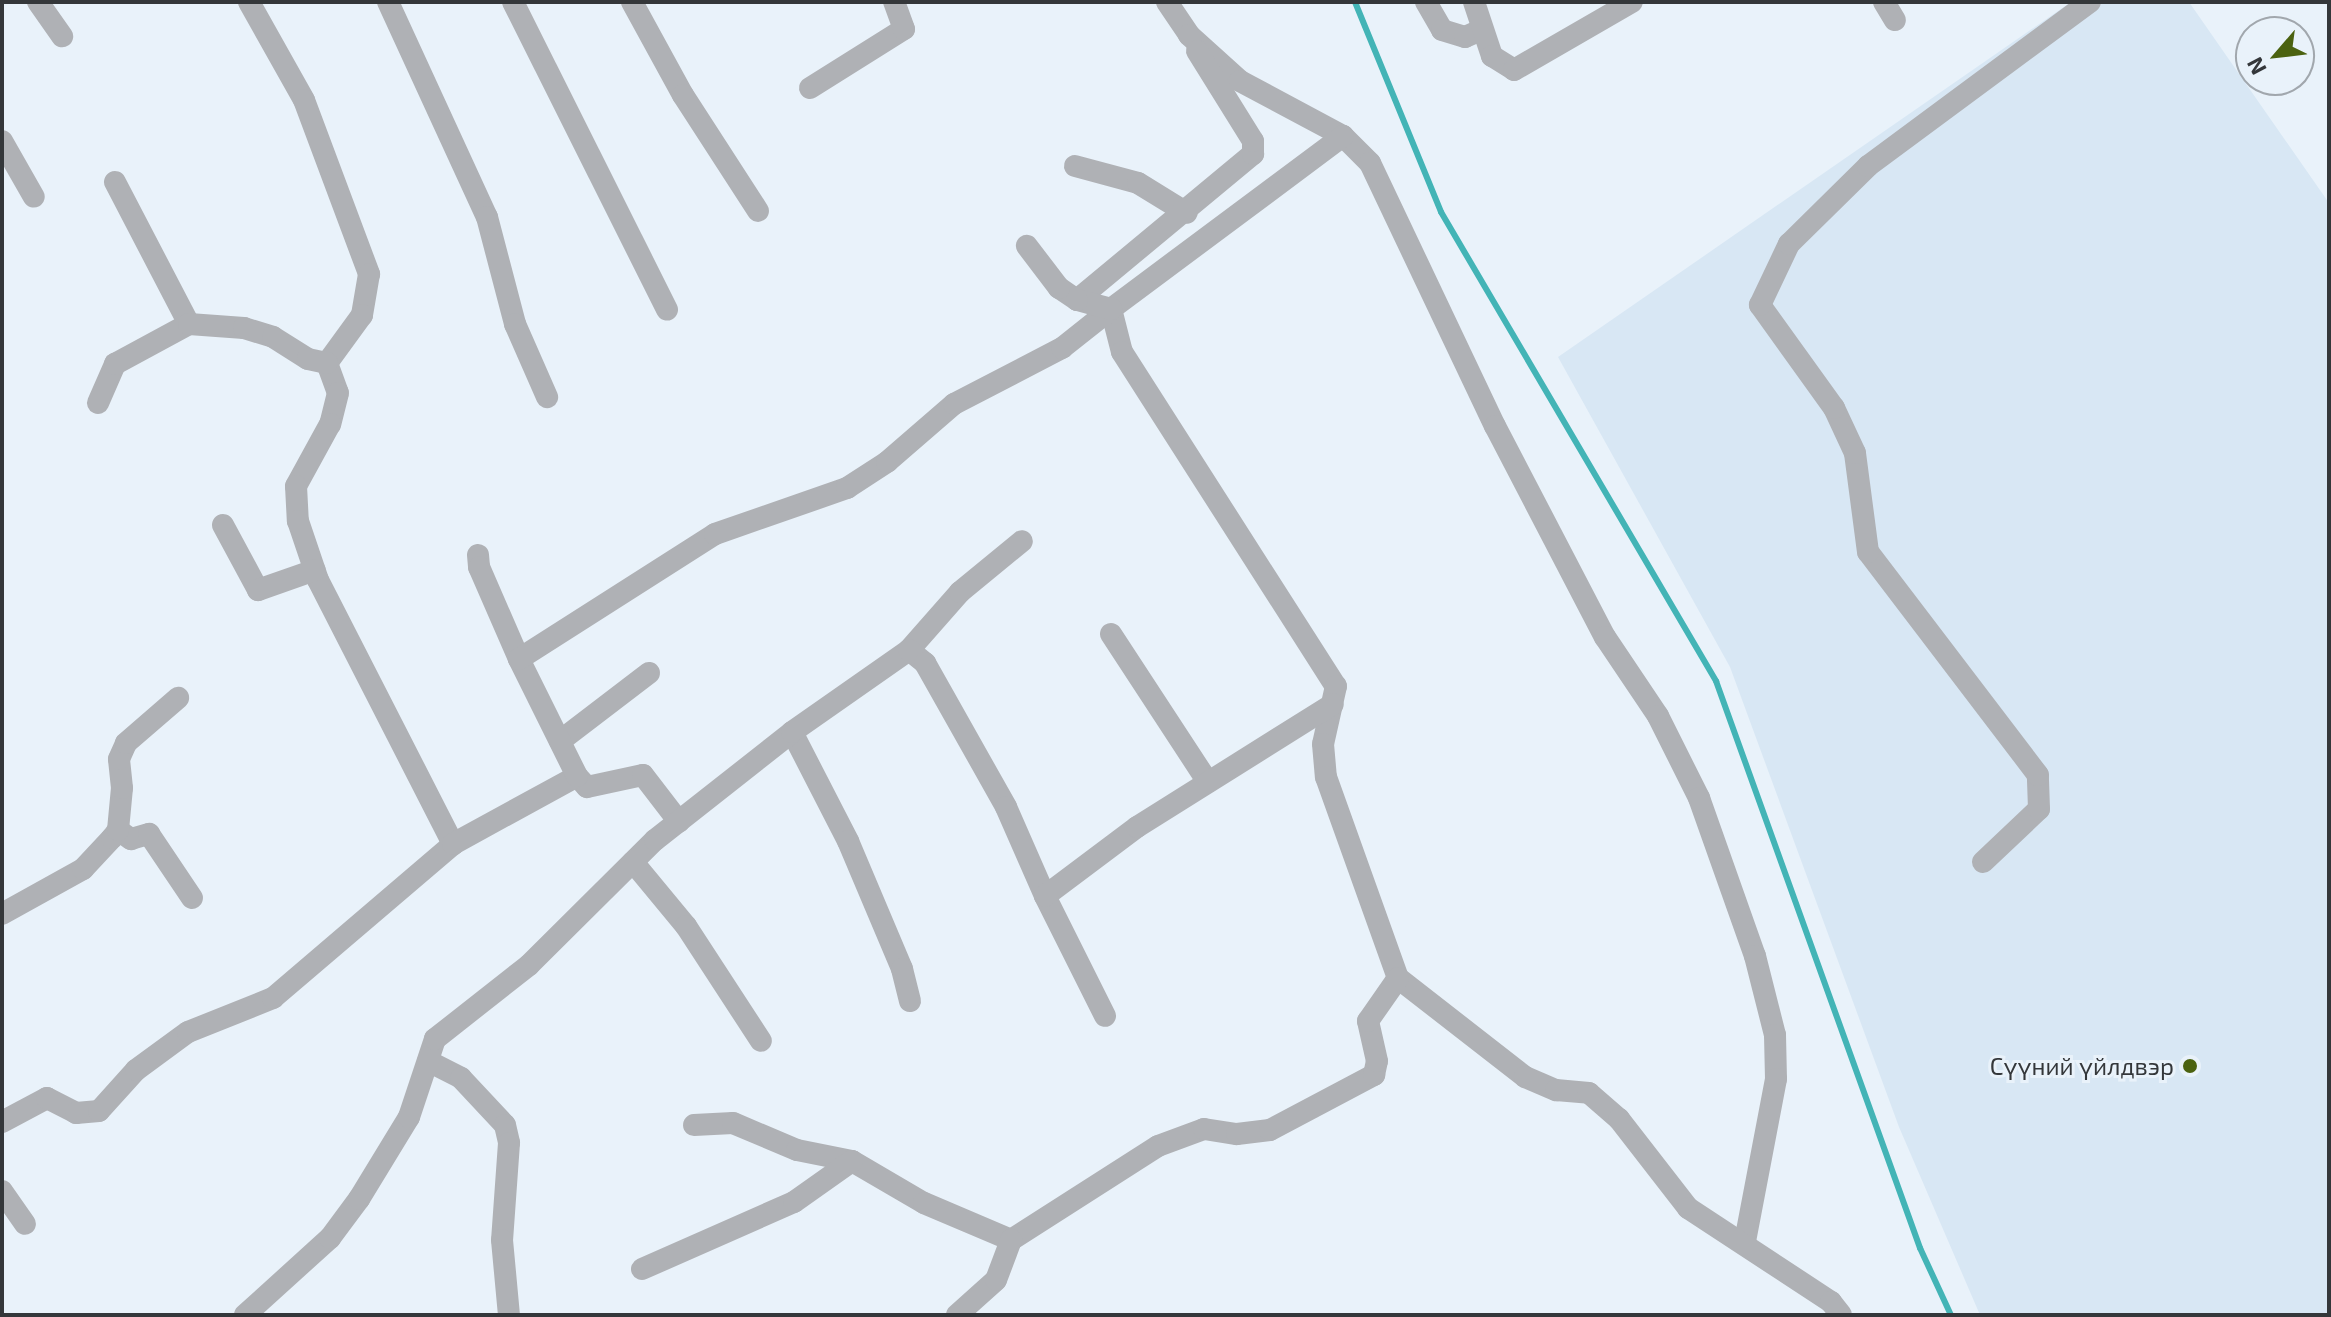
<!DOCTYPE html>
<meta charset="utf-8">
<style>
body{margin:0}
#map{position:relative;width:2331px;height:1317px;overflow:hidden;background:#e9f2fa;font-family:"Exo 2",sans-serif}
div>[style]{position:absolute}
.built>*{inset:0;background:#d8e7f4}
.stream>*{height:6px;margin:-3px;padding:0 3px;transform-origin:3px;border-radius:3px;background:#43b4b6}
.minor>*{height:22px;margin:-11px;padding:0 11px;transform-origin:11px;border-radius:11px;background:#afb1b5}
.dots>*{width:22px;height:22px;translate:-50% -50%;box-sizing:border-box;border:4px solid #e9f2fa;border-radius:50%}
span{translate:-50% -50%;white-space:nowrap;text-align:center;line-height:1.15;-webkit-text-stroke:6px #e9f2fa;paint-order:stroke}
.poi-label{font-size:24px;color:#34373a}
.right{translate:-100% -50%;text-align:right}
.frame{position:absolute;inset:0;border:4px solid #34373a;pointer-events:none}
.north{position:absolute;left:2235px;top:16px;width:80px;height:80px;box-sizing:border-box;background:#e9f2fa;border:2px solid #a1a7ad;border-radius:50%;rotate:242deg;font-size:22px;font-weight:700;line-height:32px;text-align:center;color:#34373a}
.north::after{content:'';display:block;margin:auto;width:28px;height:36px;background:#4b6210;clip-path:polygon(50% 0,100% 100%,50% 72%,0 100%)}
</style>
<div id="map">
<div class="built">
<div style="clip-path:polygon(2071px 2px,2189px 2px,2329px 203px,2329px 1315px,1980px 1315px,1899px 1127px,1730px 667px,1558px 357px)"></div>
</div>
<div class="stream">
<div style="left:1355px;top:2px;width:227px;rotate:67.7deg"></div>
<div style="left:1441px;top:212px;width:544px;rotate:59.61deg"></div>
<div style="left:1716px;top:681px;width:603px;rotate:70.21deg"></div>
<div style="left:1920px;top:1248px;width:74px;rotate:65.2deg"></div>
</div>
<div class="minor">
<div style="left:38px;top:2px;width:42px;rotate:54.8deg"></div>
<div style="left:249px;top:2px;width:112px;rotate:60.7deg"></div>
<div style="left:304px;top:100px;width:186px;rotate:69.5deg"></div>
<div style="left:369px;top:274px;width:42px;rotate:99.7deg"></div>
<div style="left:362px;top:315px;width:59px;rotate:126.1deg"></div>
<div style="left:327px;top:363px;width:32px;rotate:70deg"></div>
<div style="left:338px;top:393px;width:32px;rotate:104deg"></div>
<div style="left:330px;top:424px;width:71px;rotate:118.7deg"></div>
<div style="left:296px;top:486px;width:35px;rotate:87deg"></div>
<div style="left:298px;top:521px;width:62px;rotate:71.3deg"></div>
<div style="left:318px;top:580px;width:297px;rotate:62.9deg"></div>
<div style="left:388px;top:2px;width:237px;rotate:65.3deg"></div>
<div style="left:487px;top:217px;width:111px;rotate:75.3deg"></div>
<div style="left:515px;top:324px;width:80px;rotate:66.3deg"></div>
<div style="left:513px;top:2px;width:344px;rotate:63.4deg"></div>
<div style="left:632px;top:2px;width:106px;rotate:61.3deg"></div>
<div style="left:683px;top:95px;width:138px;rotate:57.1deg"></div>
<div style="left:1167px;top:2px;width:40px;rotate:56deg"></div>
<div style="left:1189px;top:35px;width:69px;rotate:42deg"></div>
<div style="left:1240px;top:81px;width:117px;rotate:28.1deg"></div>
<div style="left:1343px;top:136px;width:38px;rotate:45deg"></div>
<div style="left:1370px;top:163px;width:291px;rotate:64.6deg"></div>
<div style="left:1495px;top:426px;width:238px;rotate:62.5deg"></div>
<div style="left:1605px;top:637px;width:95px;rotate:56.1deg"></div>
<div style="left:1658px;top:716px;width:92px;rotate:63.4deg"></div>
<div style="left:1699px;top:798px;width:168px;rotate:70.5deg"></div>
<div style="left:1755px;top:956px;width:81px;rotate:75.8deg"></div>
<div style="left:1775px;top:1035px;width:44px;rotate:88.7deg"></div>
<div style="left:1776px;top:1079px;width:166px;rotate:100.8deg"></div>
<div style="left:1426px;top:2px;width:32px;rotate:60deg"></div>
<div style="left:1442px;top:30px;width:24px;rotate:17deg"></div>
<div style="left:1465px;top:37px;width:17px;rotate:-24deg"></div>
<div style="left:1474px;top:2px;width:57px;rotate:71.6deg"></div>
<div style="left:1492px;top:56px;width:26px;rotate:32deg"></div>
<div style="left:1514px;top:70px;width:136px;rotate:-30deg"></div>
<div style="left:1884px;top:2px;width:21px;rotate:59deg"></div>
<div style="left:810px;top:88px;width:111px;rotate:-32.1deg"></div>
<div style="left:904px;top:29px;width:29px;rotate:-110deg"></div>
<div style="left:1343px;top:136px;width:289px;rotate:143.3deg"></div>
<div style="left:1111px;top:309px;width:44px;rotate:75.7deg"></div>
<div style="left:1122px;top:352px;width:397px;rotate:57.4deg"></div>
<div style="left:1336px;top:686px;width:59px;rotate:102.6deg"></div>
<div style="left:1323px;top:744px;width:33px;rotate:85deg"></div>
<div style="left:1326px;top:777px;width:214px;rotate:70.3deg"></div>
<div style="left:1398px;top:978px;width:161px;rotate:37.9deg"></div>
<div style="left:1525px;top:1077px;width:34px;rotate:23deg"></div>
<div style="left:1556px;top:1090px;width:33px;rotate:5deg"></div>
<div style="left:1589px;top:1093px;width:40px;rotate:41deg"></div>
<div style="left:1619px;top:1119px;width:113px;rotate:52.2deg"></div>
<div style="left:1688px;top:1208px;width:171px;rotate:33.3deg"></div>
<div style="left:1831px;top:1302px;width:16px;rotate:52deg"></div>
<div style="left:2px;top:141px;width:64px;rotate:60.3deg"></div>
<div style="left:1075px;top:166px;width:65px;rotate:15.1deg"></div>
<div style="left:1138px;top:183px;width:57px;rotate:31.5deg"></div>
<div style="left:115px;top:182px;width:160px;rotate:62.5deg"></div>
<div style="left:1077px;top:300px;width:229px;rotate:-39.7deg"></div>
<div style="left:1253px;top:154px;width:13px;rotate:-90deg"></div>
<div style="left:1253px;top:141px;width:106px;rotate:-121.9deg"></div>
<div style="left:98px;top:403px;width:43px;rotate:-66.4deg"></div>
<div style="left:115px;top:364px;width:84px;rotate:-28.4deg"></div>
<div style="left:189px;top:324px;width:55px;rotate:4.2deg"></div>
<div style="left:244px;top:328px;width:30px;rotate:17deg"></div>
<div style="left:273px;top:337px;width:41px;rotate:32.2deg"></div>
<div style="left:308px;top:359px;width:19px;rotate:12deg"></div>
<div style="left:223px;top:525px;width:74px;rotate:61.7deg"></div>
<div style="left:258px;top:590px;width:60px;rotate:-19.3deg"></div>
<div style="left:478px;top:555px;width:12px;rotate:85deg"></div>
<div style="left:479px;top:567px;width:100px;rotate:66.5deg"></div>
<div style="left:1111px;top:634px;width:177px;rotate:56.8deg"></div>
<div style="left:909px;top:650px;width:77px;rotate:-48.7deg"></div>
<div style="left:960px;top:592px;width:80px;rotate:-39.4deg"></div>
<div style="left:792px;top:732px;width:123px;rotate:62.8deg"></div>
<div style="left:848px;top:841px;width:139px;rotate:67.1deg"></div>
<div style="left:902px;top:969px;width:33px;rotate:76deg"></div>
<div style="left:560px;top:741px;width:112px;rotate:-37.4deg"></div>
<div style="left:577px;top:776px;width:15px;rotate:48deg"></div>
<div style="left:587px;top:787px;width:57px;rotate:-12.1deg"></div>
<div style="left:643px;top:775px;width:59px;rotate:52.5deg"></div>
<div style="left:118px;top:830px;width:16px;rotate:35deg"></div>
<div style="left:131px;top:839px;width:19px;rotate:-16deg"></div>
<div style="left:149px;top:834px;width:77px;rotate:56.1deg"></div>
<div style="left:633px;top:862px;width:83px;rotate:50.4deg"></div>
<div style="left:686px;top:926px;width:137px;rotate:56.9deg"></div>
<div style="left:1983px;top:862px;width:77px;rotate:-43.4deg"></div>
<div style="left:2039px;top:809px;width:34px;rotate:-92deg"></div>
<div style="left:2038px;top:775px;width:280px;rotate:-127.3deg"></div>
<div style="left:1868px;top:552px;width:100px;rotate:-97.5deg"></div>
<div style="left:1855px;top:453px;width:50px;rotate:-115deg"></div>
<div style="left:1834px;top:408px;width:127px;rotate:-125.7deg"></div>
<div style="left:1760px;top:305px;width:68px;rotate:-64.6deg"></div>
<div style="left:1789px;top:244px;width:111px;rotate:-44.6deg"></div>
<div style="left:1868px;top:166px;width:276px;rotate:-36.5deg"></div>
<div style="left:1045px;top:896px;width:134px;rotate:63.4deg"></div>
<div style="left:2px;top:914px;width:93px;rotate:-29.1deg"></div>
<div style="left:83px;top:869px;width:42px;rotate:-46.9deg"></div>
<div style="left:112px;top:838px;width:10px;rotate:-53deg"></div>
<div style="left:118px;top:830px;width:42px;rotate:-84.6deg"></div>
<div style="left:122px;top:788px;width:29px;rotate:-96deg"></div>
<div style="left:119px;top:759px;width:17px;rotate:-66deg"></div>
<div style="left:126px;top:743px;width:69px;rotate:-40.9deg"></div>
<div style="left:428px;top:1061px;width:37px;rotate:27deg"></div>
<div style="left:461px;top:1078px;width:64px;rotate:46.9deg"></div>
<div style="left:505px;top:1125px;width:18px;rotate:77deg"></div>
<div style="left:509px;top:1143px;width:97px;rotate:94.1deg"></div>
<div style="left:502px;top:1240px;width:75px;rotate:84.7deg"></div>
<div style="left:2px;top:1122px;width:51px;rotate:-28.1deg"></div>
<div style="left:47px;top:1098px;width:33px;rotate:27deg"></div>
<div style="left:76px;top:1113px;width:23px;rotate:-5deg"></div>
<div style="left:99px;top:1111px;width:55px;rotate:-47.9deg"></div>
<div style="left:136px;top:1070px;width:64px;rotate:-36.2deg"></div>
<div style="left:188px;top:1032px;width:92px;rotate:-21.8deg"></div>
<div style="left:273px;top:998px;width:237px;rotate:-40.5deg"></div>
<div style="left:453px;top:844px;width:141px;rotate:-28.7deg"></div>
<div style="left:577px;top:776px;width:131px;rotate:-116.4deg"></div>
<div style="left:519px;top:659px;width:232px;rotate:-32.5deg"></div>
<div style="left:715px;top:534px;width:140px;rotate:-19.2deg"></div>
<div style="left:847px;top:488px;width:48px;rotate:-33deg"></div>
<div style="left:887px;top:462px;width:89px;rotate:-40.9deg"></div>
<div style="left:954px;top:404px;width:122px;rotate:-27.4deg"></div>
<div style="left:1062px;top:348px;width:63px;rotate:-38.5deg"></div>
<div style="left:1111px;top:309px;width:35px;rotate:-165deg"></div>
<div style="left:1077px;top:300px;width:22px;rotate:-146deg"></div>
<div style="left:1059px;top:288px;width:53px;rotate:-127.3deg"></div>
<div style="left:694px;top:1125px;width:39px;rotate:-3deg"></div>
<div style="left:733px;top:1123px;width:69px;rotate:22.9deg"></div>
<div style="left:797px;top:1150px;width:56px;rotate:11.3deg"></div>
<div style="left:852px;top:1161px;width:83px;rotate:30.3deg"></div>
<div style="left:924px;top:1203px;width:95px;rotate:23deg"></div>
<div style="left:1011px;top:1240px;width:174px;rotate:-32.6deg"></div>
<div style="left:1158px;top:1146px;width:49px;rotate:-20.3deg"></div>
<div style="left:1204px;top:1129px;width:33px;rotate:9deg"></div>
<div style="left:1237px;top:1134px;width:33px;rotate:-7deg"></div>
<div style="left:1270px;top:1130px;width:118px;rotate:-27.9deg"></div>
<div style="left:1374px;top:1075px;width:14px;rotate:-78deg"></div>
<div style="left:1377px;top:1061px;width:41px;rotate:-102.7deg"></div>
<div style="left:1368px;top:1021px;width:52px;rotate:-55.1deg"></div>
<div style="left:2px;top:1191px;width:40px;rotate:55.1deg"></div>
<div style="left:642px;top:1269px;width:166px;rotate:-23.8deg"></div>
<div style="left:794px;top:1202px;width:71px;rotate:-35.3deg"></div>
<div style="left:245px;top:1315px;width:115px;rotate:-42.2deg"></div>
<div style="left:330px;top:1238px;width:49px;rotate:-53.4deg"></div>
<div style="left:359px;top:1199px;width:96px;rotate:-58.6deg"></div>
<div style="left:409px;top:1117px;width:82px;rotate:-71.6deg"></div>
<div style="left:435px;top:1039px;width:120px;rotate:-38.2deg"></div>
<div style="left:529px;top:965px;width:177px;rotate:-44.8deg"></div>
<div style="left:655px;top:840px;width:174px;rotate:-38.2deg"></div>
<div style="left:792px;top:732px;width:143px;rotate:-35deg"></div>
<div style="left:909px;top:650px;width:21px;rotate:39deg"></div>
<div style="left:925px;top:663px;width:165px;rotate:60.6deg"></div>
<div style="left:1006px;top:807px;width:97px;rotate:66.3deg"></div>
<div style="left:1045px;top:896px;width:115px;rotate:-36.9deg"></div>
<div style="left:1137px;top:827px;width:231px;rotate:-32.1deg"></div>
<div style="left:957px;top:1315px;width:52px;rotate:-41.9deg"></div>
<div style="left:996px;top:1280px;width:43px;rotate:-69.4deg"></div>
</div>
<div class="dots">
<div style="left:2190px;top:1066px;background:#4b6210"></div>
</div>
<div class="poi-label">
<span class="right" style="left:2174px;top:1066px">Сүүний үйлдвэр</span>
</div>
<div class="frame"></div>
<div class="north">N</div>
</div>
